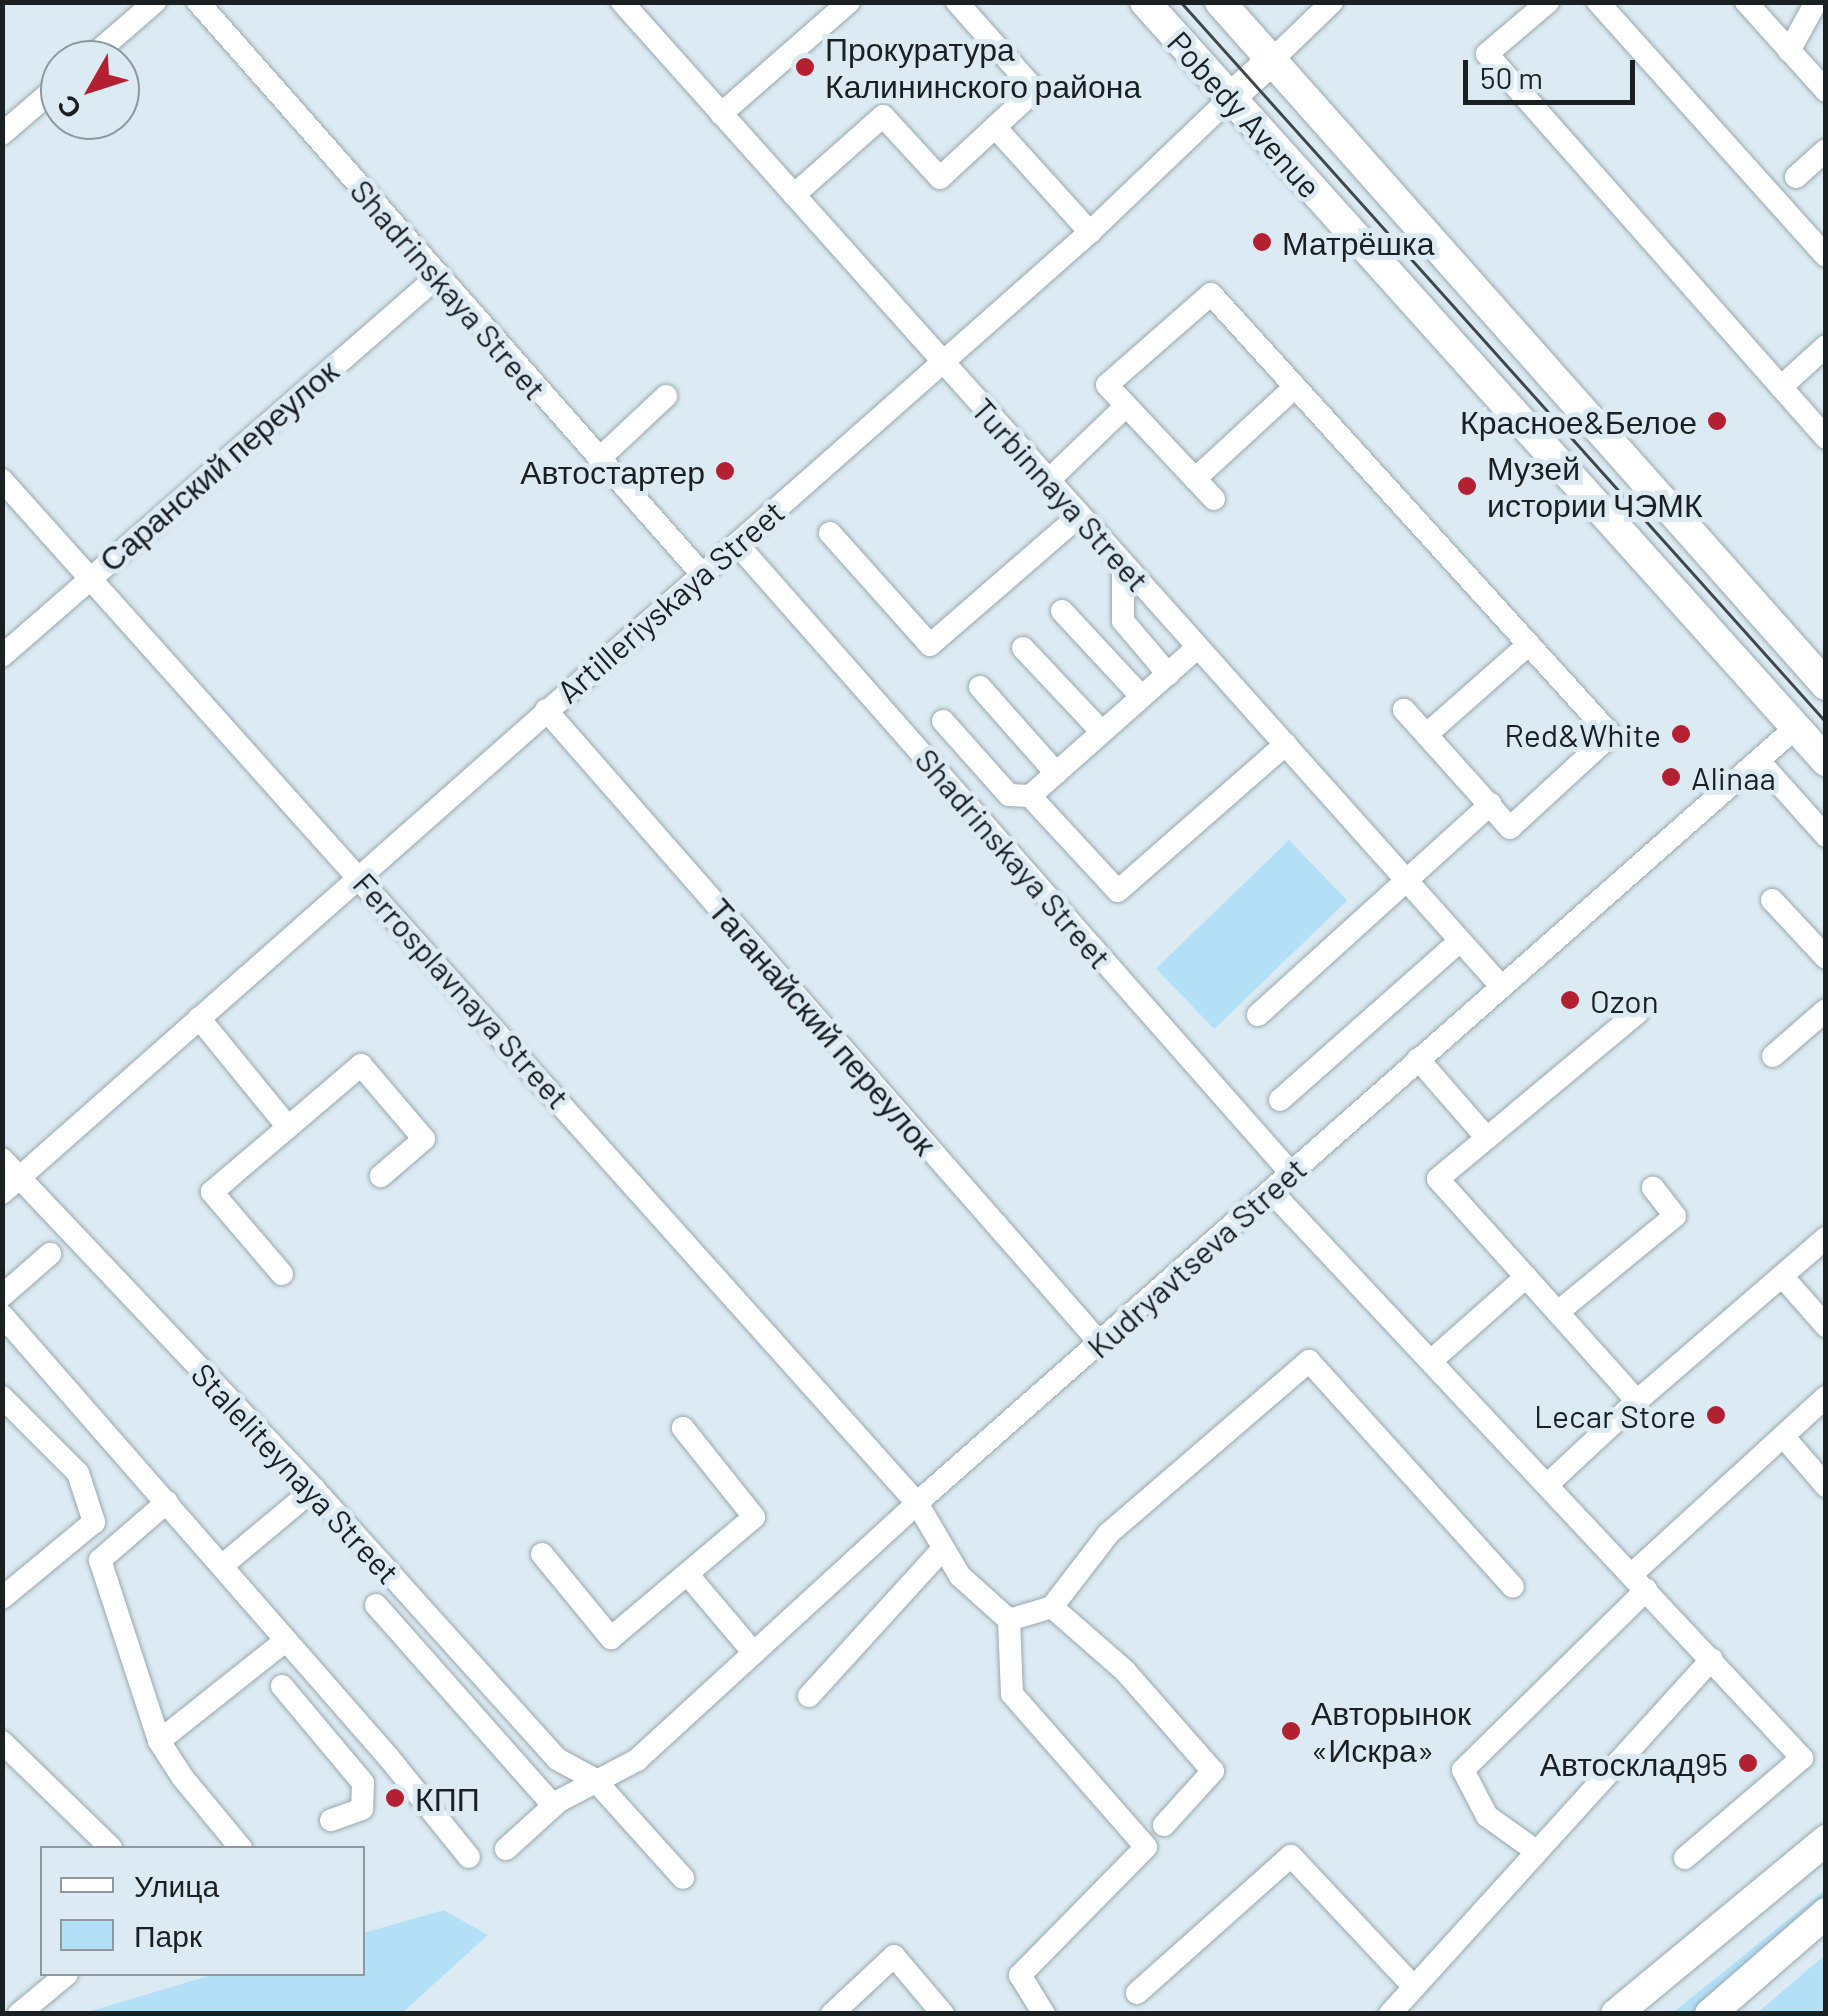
<!DOCTYPE html>
<meta charset="utf-8">
<style>
body{margin:0}
#map{position:relative;width:1828px;height:2016px;overflow:hidden;background:#dcebf3;font-family:Barlow,sans-serif}
div>[style]{position:absolute}
.green>*{inset:0;background:#b4e0f7;transform-origin:0 0}
.roads{filter:drop-shadow(0 0 2px #99a7ae) drop-shadow(0 0 2px #99a7ae)}
.minor>*{height:22px;margin:-11px;padding:0 11px;transform-origin:11px;border-radius:11px;background:#fff}
.major>*{height:30px;margin:-15px;padding:0 15px;transform-origin:15px;border-radius:15px;background:#fff}
.tram>*{height:2.5px;margin:-1.25px;padding:0 1.25px;transform-origin:1.25px;border-radius:1.25px;background:#40474b}
.dots>*{width:28px;height:28px;translate:-50% -50%;box-sizing:border-box;border:5px solid #dcebf3;border-radius:50%}
span{translate:-50% -50%;white-space:nowrap;text-align:center;line-height:1.15;-webkit-text-stroke:10px #dcebf3;paint-order:stroke}
.poi-label{font-size:32px;color:#1a1f22}
.left{translate:0 -50%;text-align:left}
.right{translate:-100% -50%;text-align:right}
.street-label{font-size:32px;color:#1a1f22}
.frame{position:absolute;inset:0;border:5px solid #1a1f22;pointer-events:none}
.legend{position:absolute;left:40px;top:1846px;width:325px;height:130px;box-sizing:border-box;background:#dcebf3;border:2px solid #8e999f;margin:0;padding:12px 18px;list-style:none;font-size:30px;color:#1a1f22}
.legend li{display:flex;align-items:center;gap:20px;height:50px}
.legend b{width:50px;border:2px solid #8e999f}
.north{position:absolute;left:40px;top:40px;width:100px;height:100px;box-sizing:border-box;background:#dcebf3;border:2px solid #8e999f;border-radius:50%;rotate:231deg;font-size:28px;font-weight:700;line-height:40px;text-align:center;color:#1a1f22}
.north::after{content:'';display:block;margin:auto;width:35px;height:45px;background:#b22032;clip-path:polygon(50% 0,100% 100%,50% 72%,0 100%)}
.scale{position:absolute;left:1463px;top:60px;width:172px;height:45px;box-sizing:border-box;border:5px solid #1a1f22;border-top:0;padding-left:12px;font-size:30px;line-height:35px;white-space:nowrap;color:#1a1f22;-webkit-text-stroke:8px #dcebf3;paint-order:stroke}
</style>
<div id="map">
<div class="green">
<div style="left:1289px;top:840px;width:84px;height:185px;rotate:46deg"></div>
<div style="clip-path:polygon(1825px 1890px,1825px 1895px,1692px 2013px,1671px 2014px)"></div>
<div style="clip-path:polygon(444px 1910px,488px 1935px,402px 2013px,84px 2013px,215px 1974px,362px 1974px,363px 1933px)"></div>
<div style="clip-path:polygon(1825px 1955px,1825px 2013px,1757px 2013px)"></div>
</div>
<div class="roads">
<div class="minor">
<div style="left:198px;top:2px;width:762px;rotate:48.62deg"></div>
<div style="left:622px;top:2px;width:1318px;rotate:48.23deg"></div>
<div style="left:1548px;top:2px;width:80px;rotate:139.6deg"></div>
<div style="left:1487px;top:54px;width:512px;rotate:48.56deg"></div>
<div style="left:1598px;top:2px;width:341px;rotate:48.1deg"></div>
<div style="left:1746px;top:2px;width:120px;rotate:48deg"></div>
<div style="left:1789px;top:51px;width:56px;rotate:-61.1deg"></div>
<div style="left:1273px;top:59px;width:82px;rotate:-44deg"></div>
<div style="left:88px;top:60px;width:89px;rotate:-40.9deg"></div>
<div style="left:721px;top:114px;width:170px;rotate:-41.2deg"></div>
<div style="left:995px;top:127px;width:142px;rotate:47.9deg"></div>
<div style="left:2px;top:134px;width:77px;rotate:-40.8deg"></div>
<div style="left:1796px;top:177px;width:40px;rotate:-42deg"></div>
<div style="left:794px;top:195px;width:119px;rotate:-41.6deg"></div>
<div style="left:883px;top:116px;width:84px;rotate:47.4deg"></div>
<div style="left:940px;top:178px;width:129px;rotate:-42.8deg"></div>
<div style="left:1035px;top:90px;width:118px;rotate:-131.6deg"></div>
<div style="left:1781px;top:387px;width:61px;rotate:-42.3deg"></div>
<div style="left:599px;top:459px;width:92px;rotate:-43.2deg"></div>
<div style="left:1195px;top:479px;width:136px;rotate:-42.6deg"></div>
<div style="left:2px;top:480px;width:1372px;rotate:48.19deg"></div>
<div style="left:917px;top:1503px;width:85px;rotate:59.5deg"></div>
<div style="left:960px;top:1576px;width:66px;rotate:41.9deg"></div>
<div style="left:1009px;top:1620px;width:45px;rotate:-16.8deg"></div>
<div style="left:1052px;top:1607px;width:93px;rotate:-52.4deg"></div>
<div style="left:1109px;top:1533px;width:264px;rotate:-40.7deg"></div>
<div style="left:1309px;top:1361px;width:304px;rotate:47.9deg"></div>
<div style="left:1049px;top:480px;width:107px;rotate:-43.9deg"></div>
<div style="left:1214px;top:499px;width:156px;rotate:-133.2deg"></div>
<div style="left:1107px;top:385px;width:138px;rotate:-41.2deg"></div>
<div style="left:1211px;top:294px;width:595px;rotate:47.79deg"></div>
<div style="left:1611px;top:735px;width:137px;rotate:137.4deg"></div>
<div style="left:1510px;top:828px;width:159px;rotate:-131.9deg"></div>
<div style="left:830px;top:533px;width:150px;rotate:48.2deg"></div>
<div style="left:930px;top:645px;width:198px;rotate:-40.9deg"></div>
<div style="left:737px;top:544px;width:838px;rotate:48.63deg"></div>
<div style="left:1123px;top:563px;width:58px;rotate:90deg"></div>
<div style="left:1123px;top:621px;width:70px;rotate:49.7deg"></div>
<div style="left:1062px;top:611px;width:117px;rotate:47.1deg"></div>
<div style="left:1198px;top:647px;width:225px;rotate:138.4deg"></div>
<div style="left:1030px;top:796px;width:129px;rotate:47.2deg"></div>
<div style="left:1118px;top:891px;width:223px;rotate:-41.2deg"></div>
<div style="left:1023px;top:648px;width:115px;rotate:46.8deg"></div>
<div style="left:2px;top:656px;width:577px;rotate:-41.06deg"></div>
<div style="left:980px;top:687px;width:115px;rotate:48.5deg"></div>
<div style="left:546px;top:710px;width:841px;rotate:48.81deg"></div>
<div style="left:943px;top:721px;width:99px;rotate:48.3deg"></div>
<div style="left:1009px;top:795px;width:21px;rotate:3deg"></div>
<div style="left:1427px;top:734px;width:136px;rotate:-41.4deg"></div>
<div style="left:1759px;top:761px;width:101px;rotate:48.2deg"></div>
<div style="left:1772px;top:900px;width:79px;rotate:47deg"></div>
<div style="left:1637px;top:1013px;width:259px;rotate:140.2deg"></div>
<div style="left:1438px;top:1179px;width:298px;rotate:48.1deg"></div>
<div style="left:1258px;top:1015px;width:314px;rotate:-42.2deg"></div>
<div style="left:199px;top:1018px;width:141px;rotate:50.8deg"></div>
<div style="left:1773px;top:1056px;width:70px;rotate:-41deg"></div>
<div style="left:1418px;top:1059px;width:105px;rotate:48.9deg"></div>
<div style="left:1280px;top:1100px;width:240px;rotate:-41.5deg"></div>
<div style="left:2px;top:1159px;width:454px;rotate:46.6deg"></div>
<div style="left:314px;top:1489px;width:363px;rotate:48deg"></div>
<div style="left:557px;top:1759px;width:42px;rotate:28.4deg"></div>
<div style="left:594px;top:1779px;width:133px;rotate:48deg"></div>
<div style="left:1271px;top:1191px;width:777px;rotate:46.88deg"></div>
<div style="left:1802px;top:1758px;width:154px;rotate:139.5deg"></div>
<div style="left:2px;top:1193px;width:1452px;rotate:-41.45deg"></div>
<div style="left:1090px;top:232px;width:194px;rotate:-43.7deg"></div>
<div style="left:282px;top:1274px;width:108px;rotate:-130.5deg"></div>
<div style="left:212px;top:1192px;width:196px;rotate:-40.4deg"></div>
<div style="left:361px;top:1065px;width:97px;rotate:49.6deg"></div>
<div style="left:424px;top:1139px;width:57px;rotate:139.3deg"></div>
<div style="left:1782px;top:1276px;width:67px;rotate:48.7deg"></div>
<div style="left:2px;top:1296px;width:64px;rotate:-41.2deg"></div>
<div style="left:1558px;top:1312px;width:151px;rotate:-39.4deg"></div>
<div style="left:1675px;top:1216px;width:36px;rotate:-128deg"></div>
<div style="left:2px;top:1315px;width:588px;rotate:48.86deg"></div>
<div style="left:389px;top:1758px;width:127px;rotate:51.1deg"></div>
<div style="left:1431px;top:1361px;width:127px;rotate:-41.5deg"></div>
<div style="left:2px;top:1397px;width:107px;rotate:45deg"></div>
<div style="left:78px;top:1473px;width:52px;rotate:71.9deg"></div>
<div style="left:94px;top:1522px;width:119px;rotate:140.4deg"></div>
<div style="left:1783px;top:1436px;width:66px;rotate:49.3deg"></div>
<div style="left:1547px;top:1485px;width:123px;rotate:-43deg"></div>
<div style="left:1637px;top:1401px;width:250px;rotate:-40.8deg"></div>
<div style="left:167px;top:1502px;width:89px;rotate:139.1deg"></div>
<div style="left:100px;top:1560px;width:190px;rotate:71.9deg"></div>
<div style="left:159px;top:1741px;width:44px;rotate:57deg"></div>
<div style="left:183px;top:1778px;width:91px;rotate:50.4deg"></div>
<div style="left:542px;top:1554px;width:109px;rotate:50.6deg"></div>
<div style="left:611px;top:1638px;width:187px;rotate:-40.2deg"></div>
<div style="left:754px;top:1517px;width:114px;rotate:-128.6deg"></div>
<div style="left:223px;top:1565px;width:119px;rotate:-39.9deg"></div>
<div style="left:688px;top:1575px;width:102px;rotate:49.8deg"></div>
<div style="left:1631px;top:1575px;width:264px;rotate:-42.4deg"></div>
<div style="left:376px;top:1605px;width:268px;rotate:48.5deg"></div>
<div style="left:1052px;top:1607px;width:97px;rotate:41.2deg"></div>
<div style="left:1125px;top:1671px;width:133px;rotate:48.7deg"></div>
<div style="left:1213px;top:1771px;width:73px;rotate:132.2deg"></div>
<div style="left:1009px;top:1620px;width:74px;rotate:87.7deg"></div>
<div style="left:1012px;top:1694px;width:203px;rotate:48.8deg"></div>
<div style="left:1146px;top:1847px;width:180px;rotate:134.5deg"></div>
<div style="left:1020px;top:1975px;width:46px;rotate:58.4deg"></div>
<div style="left:282px;top:1686px;width:126px;rotate:50.1deg"></div>
<div style="left:363px;top:1783px;width:26px;rotate:92deg"></div>
<div style="left:362px;top:1809px;width:33px;rotate:160deg"></div>
<div style="left:809px;top:1696px;width:197px;rotate:-47.7deg"></div>
<div style="left:159px;top:1741px;width:159px;rotate:-38.4deg"></div>
<div style="left:2px;top:1742px;width:152px;rotate:44.2deg"></div>
<div style="left:506px;top:1849px;width:72px;rotate:-42.2deg"></div>
<div style="left:559px;top:1801px;width:88px;rotate:-27.7deg"></div>
<div style="left:637px;top:1760px;width:380px;rotate:-42.5deg"></div>
<div style="left:917px;top:1503px;width:1171px;rotate:-41.43deg"></div>
<div style="left:1536px;top:1851px;width:60px;rotate:-144.5deg"></div>
<div style="left:1487px;top:1816px;width:52px;rotate:-117.6deg"></div>
<div style="left:1463px;top:1770px;width:257px;rotate:-44.5deg"></div>
<div style="left:1137px;top:1993px;width:206px;rotate:-41.7deg"></div>
<div style="left:1291px;top:1856px;width:180px;rotate:46.8deg"></div>
<div style="left:19px;top:2014px;width:62px;rotate:-39.8deg"></div>
<div style="left:832px;top:2014px;width:85px;rotate:-43.1deg"></div>
<div style="left:894px;top:1956px;width:76px;rotate:49.8deg"></div>
<div style="left:1390px;top:2014px;width:479px;rotate:-47.8deg"></div>
</div>
<div class="major">
<div style="left:1145px;top:2px;width:1020px;rotate:48.1deg"></div>
<div style="left:1220px;top:2px;width:913px;rotate:48.42deg"></div>
<div style="left:1230px;top:98px;width:58px;rotate:-42.2deg"></div>
<div style="left:1616px;top:2014px;width:273px;rotate:-39.6deg"></div>
<div style="left:1710px;top:2014px;width:154px;rotate:-41deg"></div>
</div>
</div>
<div class="tram">
<div style="left:1181px;top:2px;width:967px;rotate:48.14deg"></div>
</div>
<div class="dots">
<div style="left:805px;top:67px;background:#b22032"></div>
<div style="left:1262px;top:242px;background:#b22032"></div>
<div style="left:1717px;top:421px;background:#b22032"></div>
<div style="left:725px;top:471px;background:#b22032"></div>
<div style="left:1467px;top:486px;background:#b22032"></div>
<div style="left:1681px;top:734px;background:#b22032"></div>
<div style="left:1671px;top:777px;background:#b22032"></div>
<div style="left:1570px;top:1000px;background:#b22032"></div>
<div style="left:1716px;top:1415px;background:#b22032"></div>
<div style="left:1291px;top:1731px;background:#b22032"></div>
<div style="left:1748px;top:1763px;background:#b22032"></div>
<div style="left:395px;top:1798px;background:#b22032"></div>
</div>
<div class="poi-label">
<span class="left" style="left:825px;top:67px">Прокуратура<br>Калининского района</span>
<span class="left" style="left:1282px;top:242px">Матрёшка</span>
<span class="right" style="left:1697px;top:421px">Красное&amp;Белое</span>
<span class="left" style="left:1487px;top:486px">Музей<br>истории ЧЭМК</span>
<span class="right" style="left:705px;top:471px">Автостартер</span>
<span class="right" style="left:1661px;top:734px">Red&amp;White</span>
<span class="left" style="left:1691px;top:777px">Alinaa</span>
<span class="left" style="left:1590px;top:1000px">Ozon</span>
<span class="right" style="left:1696px;top:1415px">Lecar Store</span>
<span class="left" style="left:1311px;top:1731px">Авторынок<br>«Искра»</span>
<span class="right" style="left:1728px;top:1763px">Автосклад95</span>
<span class="left" style="left:415px;top:1798px">КПП</span>
</div>
<div class="street-label">
<span style="left:1245px;top:114px;rotate:48deg">Pobedy Avenue</span>
<span style="left:449px;top:289px;rotate:49deg">Shadrinskaya Street</span>
<span style="left:218px;top:465px;rotate:-41deg">Саранский переулок</span>
<span style="left:1061px;top:494px;rotate:48deg">Turbinnaya Street</span>
<span style="left:670px;top:601px;rotate:-41deg">Artilleriyskaya Street</span>
<span style="left:1014px;top:858px;rotate:49deg">Shadrinskaya Street</span>
<span style="left:462px;top:990px;rotate:48deg">Ferrosplavnaya Street</span>
<span style="left:823px;top:1026px;rotate:49deg">Таганайский переулок</span>
<span style="left:1196px;top:1257px;rotate:-42deg">Kudryavtseva Street</span>
<span style="left:296px;top:1473px;rotate:47deg">Staleliteynaya Street</span>
</div>
<div class="frame"></div>
<ul class="legend">
<li><b style="height:12px;background:#fff"></b>Улица</li>
<li><b style="height:28px;background:#b4e0f7"></b>Парк</li>
</ul>
<div class="north">С</div>
<div class="scale">50 m</div>
</div>
